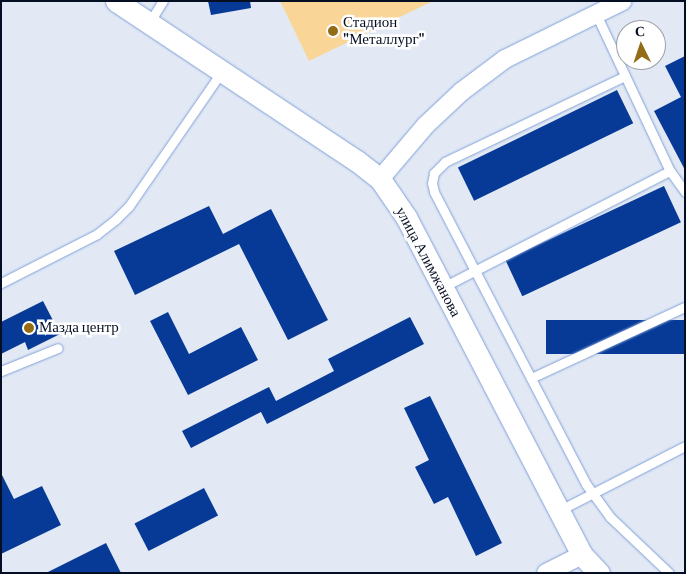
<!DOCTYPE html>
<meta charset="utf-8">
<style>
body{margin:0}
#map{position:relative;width:686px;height:574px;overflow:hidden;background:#e2e9f5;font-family:"Crimson Pro",serif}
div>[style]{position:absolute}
.green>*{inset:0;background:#f9d698}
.building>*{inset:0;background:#063a96;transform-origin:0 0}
.roads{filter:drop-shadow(0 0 1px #82a1d8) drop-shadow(0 0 1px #82a1d8)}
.service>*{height:9px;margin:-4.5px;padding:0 4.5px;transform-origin:4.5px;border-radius:4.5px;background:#fff}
.minor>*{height:18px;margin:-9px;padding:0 9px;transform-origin:9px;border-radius:9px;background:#fff}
.tertiary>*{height:21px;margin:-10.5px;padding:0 10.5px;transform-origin:10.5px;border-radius:10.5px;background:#fff}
.dots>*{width:14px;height:14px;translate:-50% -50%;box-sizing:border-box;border:2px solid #fff;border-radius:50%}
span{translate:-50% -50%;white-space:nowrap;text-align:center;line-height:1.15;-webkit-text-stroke:5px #fff;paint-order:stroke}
.poi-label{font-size:15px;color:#050f23}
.left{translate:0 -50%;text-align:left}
.street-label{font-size:15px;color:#050f23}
.frame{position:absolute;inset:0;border:2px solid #050f23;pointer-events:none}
.north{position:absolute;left:616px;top:20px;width:50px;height:50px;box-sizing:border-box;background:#fff;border:1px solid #9b9fa7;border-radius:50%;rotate:356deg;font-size:14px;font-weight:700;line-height:20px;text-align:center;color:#050f23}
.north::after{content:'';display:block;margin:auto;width:18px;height:22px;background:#936c15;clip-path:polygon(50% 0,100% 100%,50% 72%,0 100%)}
</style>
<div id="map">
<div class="green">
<div style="clip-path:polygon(280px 1px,433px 1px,309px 61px)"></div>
</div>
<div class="building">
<div style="clip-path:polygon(208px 1px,250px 1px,251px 8px,211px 15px)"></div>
<div style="clip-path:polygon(685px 56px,685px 170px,654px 111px,681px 97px,665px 66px)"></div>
<div style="left:617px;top:90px;width:37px;height:177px;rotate:64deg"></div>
<div style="left:664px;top:186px;width:40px;height:175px;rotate:65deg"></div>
<div style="clip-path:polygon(209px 206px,223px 234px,271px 209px,328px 320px,288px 340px,239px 244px,135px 295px,114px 251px)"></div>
<div style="clip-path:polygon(43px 301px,60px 334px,28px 350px,25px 342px,1px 354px,1px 322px)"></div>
<div style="clip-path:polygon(168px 312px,189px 354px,241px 327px,258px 360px,188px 395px,150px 321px)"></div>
<div style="clip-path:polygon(410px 317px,424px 344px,267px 424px,261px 412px,191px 448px,182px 431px,269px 387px,276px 401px,334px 371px,328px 359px)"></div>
<div style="left:685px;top:320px;width:34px;height:139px;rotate:90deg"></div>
<div style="clip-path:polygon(430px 396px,502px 543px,476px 556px,448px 497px,434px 504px,415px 467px,429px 460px,404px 408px)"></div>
<div style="clip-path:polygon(1px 473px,14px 499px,42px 486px,61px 525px,1px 554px)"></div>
<div style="left:204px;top:488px;width:31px;height:78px;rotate:63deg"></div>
<div style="clip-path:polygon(106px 543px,121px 573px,46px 573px)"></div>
</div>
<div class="roads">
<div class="service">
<div style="left:596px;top:14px;width:174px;rotate:64.8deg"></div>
<div style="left:670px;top:171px;width:26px;rotate:54deg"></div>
<div style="left:149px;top:23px;width:26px;rotate:-58deg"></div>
<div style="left:625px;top:76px;width:199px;rotate:154.5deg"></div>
<div style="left:445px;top:162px;width:16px;rotate:135deg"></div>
<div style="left:434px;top:173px;width:10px;rotate:101deg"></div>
<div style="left:432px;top:183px;width:9px;rotate:77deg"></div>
<div style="left:434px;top:192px;width:329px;rotate:62.5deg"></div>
<div style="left:586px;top:484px;width:41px;rotate:54deg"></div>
<div style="left:610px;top:517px;width:81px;rotate:43.5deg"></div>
<div style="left:1px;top:283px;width:108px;rotate:-27deg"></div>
<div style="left:97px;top:234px;width:24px;rotate:-38deg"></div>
<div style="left:116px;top:219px;width:18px;rotate:-45deg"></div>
<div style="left:129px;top:206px;width:164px;rotate:-55.4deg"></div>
<div style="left:443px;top:287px;width:255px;rotate:-27.1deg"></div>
<div style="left:1px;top:371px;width:61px;rotate:-22deg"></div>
<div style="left:531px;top:378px;width:170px;rotate:-24.8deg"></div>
<div style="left:560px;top:510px;width:140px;rotate:-27.1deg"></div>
</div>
<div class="minor">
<div style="left:380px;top:179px;width:71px;rotate:-49.6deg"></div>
<div style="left:426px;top:125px;width:48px;rotate:-43.3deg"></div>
<div style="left:461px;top:92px;width:55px;rotate:-36.9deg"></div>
<div style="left:505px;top:59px;width:131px;rotate:-26.2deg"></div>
<div style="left:546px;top:573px;width:40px;rotate:-26.6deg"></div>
</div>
<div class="tertiary">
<div style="left:116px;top:1px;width:289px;rotate:33.6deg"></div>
<div style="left:357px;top:161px;width:29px;rotate:38deg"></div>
<div style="left:380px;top:179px;width:46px;rotate:55.6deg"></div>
<div style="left:406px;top:217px;width:381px;rotate:62.5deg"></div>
<div style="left:582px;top:555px;width:25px;rotate:47deg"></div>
</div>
</div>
<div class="dots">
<div style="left:333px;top:31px;background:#936c15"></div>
<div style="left:29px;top:328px;background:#936c15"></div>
</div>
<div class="poi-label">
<span class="left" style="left:343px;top:31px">Стадион<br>"Металлург"</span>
<span class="left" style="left:39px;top:328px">Мазда центр</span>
</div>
<div class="street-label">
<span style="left:428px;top:262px;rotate:62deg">улица Алимжанова</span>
</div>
<div class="frame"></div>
<div class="north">С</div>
</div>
